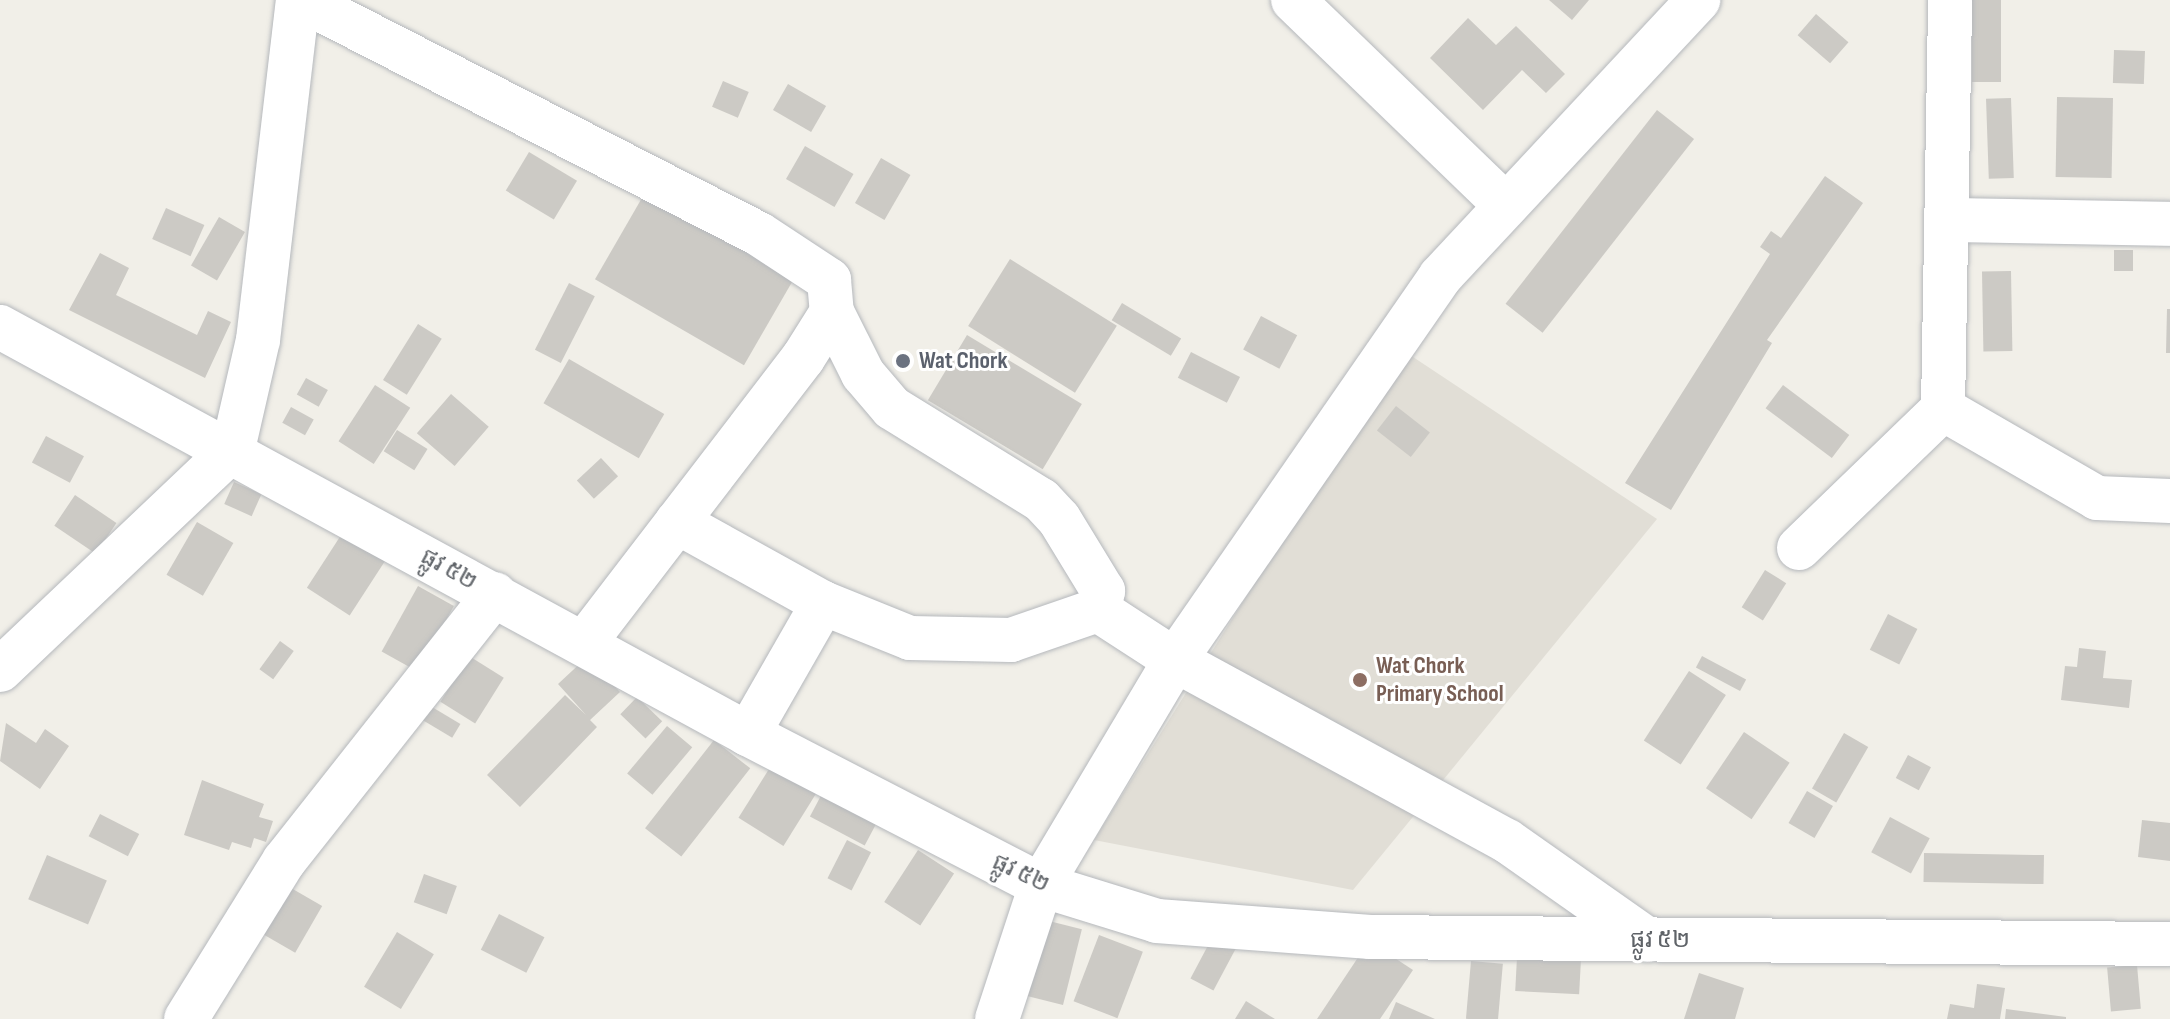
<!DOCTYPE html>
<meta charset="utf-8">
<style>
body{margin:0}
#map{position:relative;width:2170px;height:1019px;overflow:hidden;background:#f1efe8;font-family:"Sofia Sans Condensed","Noto Sans Khmer",sans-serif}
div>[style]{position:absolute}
.education>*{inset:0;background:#e1ded6}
.building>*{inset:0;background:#cccac5;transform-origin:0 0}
.roads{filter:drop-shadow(0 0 2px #b5b8bc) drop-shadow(0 0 2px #b5b8bc)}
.minor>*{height:44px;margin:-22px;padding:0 22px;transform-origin:22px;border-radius:22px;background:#fff}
.dots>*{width:22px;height:22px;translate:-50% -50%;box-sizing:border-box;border:4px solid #fff;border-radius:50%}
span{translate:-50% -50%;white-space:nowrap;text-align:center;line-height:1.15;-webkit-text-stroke:6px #fff;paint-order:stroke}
.worship-label{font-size:24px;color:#5b616d;font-weight:700}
.left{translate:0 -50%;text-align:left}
.street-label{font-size:24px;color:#5f6368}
.education-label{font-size:24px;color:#785e54;font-weight:700}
</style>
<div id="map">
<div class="education">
<div style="clip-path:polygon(1401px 349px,1657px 519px,1353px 890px,1094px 840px)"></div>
</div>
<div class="building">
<div style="clip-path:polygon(1549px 0,1589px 0,1572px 20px)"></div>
<div style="left:1972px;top:0;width:29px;height:82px"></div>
<div style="left:1816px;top:14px;width:43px;height:28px;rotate:41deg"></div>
<div style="clip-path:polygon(1468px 18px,1496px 45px,1516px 26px,1565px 74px,1546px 93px,1522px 70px,1483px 110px,1430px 58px)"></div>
<div style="left:2114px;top:50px;width:31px;height:33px;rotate:2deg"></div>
<div style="left:723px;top:81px;width:28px;height:28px;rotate:23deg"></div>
<div style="left:788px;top:84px;width:44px;height:30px;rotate:30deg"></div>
<div style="left:2057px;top:97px;width:56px;height:80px;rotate:1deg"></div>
<div style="left:2011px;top:98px;width:80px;height:25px;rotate:88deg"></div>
<div style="left:1657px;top:110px;width:47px;height:246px;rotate:38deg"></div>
<div style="left:805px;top:146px;width:56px;height:38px;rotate:30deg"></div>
<div style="left:529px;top:152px;width:56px;height:45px;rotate:31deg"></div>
<div style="left:881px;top:158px;width:34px;height:52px;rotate:30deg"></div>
<div style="clip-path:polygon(1825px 176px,1863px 203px,1767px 340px,1772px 343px,1671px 510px,1625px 483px,1770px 254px,1760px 247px,1771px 231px,1781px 238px)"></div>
<div style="left:650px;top:184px;width:172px;height:110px;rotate:30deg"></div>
<div style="left:166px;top:208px;width:42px;height:34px;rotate:24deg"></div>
<div style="left:219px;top:217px;width:30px;height:56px;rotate:30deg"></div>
<div style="left:2114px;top:250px;width:19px;height:21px"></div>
<div style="clip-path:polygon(100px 253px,129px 268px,116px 295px,197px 335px,208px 311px,231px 322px,205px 378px,69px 310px)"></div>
<div style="left:1010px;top:259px;width:126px;height:79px;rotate:32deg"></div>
<div style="left:2011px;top:271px;width:80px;height:29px;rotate:89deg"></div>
<div style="left:569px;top:283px;width:29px;height:75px;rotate:27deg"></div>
<div style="left:1122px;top:303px;width:69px;height:20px;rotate:31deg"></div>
<div style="clip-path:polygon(2167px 309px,2170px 309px,2170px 353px,2166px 353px)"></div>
<div style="left:1261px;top:316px;width:41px;height:38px;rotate:28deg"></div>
<div style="left:418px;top:324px;width:28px;height:66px;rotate:32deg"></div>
<div style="left:967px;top:335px;width:134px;height:76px;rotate:31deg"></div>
<div style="left:1191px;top:352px;width:55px;height:29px;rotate:27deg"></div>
<div style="left:569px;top:359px;width:110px;height:51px;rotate:30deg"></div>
<div style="left:306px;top:378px;width:25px;height:19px;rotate:29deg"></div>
<div style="left:375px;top:385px;width:42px;height:67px;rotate:33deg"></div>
<div style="left:1783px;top:385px;width:83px;height:29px;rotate:37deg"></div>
<div style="left:451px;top:394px;width:50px;height:52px;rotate:41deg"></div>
<div style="left:1396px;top:406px;width:43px;height:31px;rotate:38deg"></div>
<div style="left:291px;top:407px;width:26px;height:18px;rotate:29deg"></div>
<div style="left:397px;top:430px;width:36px;height:25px;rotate:32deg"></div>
<div style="left:46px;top:436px;width:43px;height:30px;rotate:28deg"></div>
<div style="left:601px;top:458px;width:25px;height:33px;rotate:47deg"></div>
<div style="left:234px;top:482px;width:30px;height:24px;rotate:24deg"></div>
<div style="left:75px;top:495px;width:50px;height:37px;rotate:34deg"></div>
<div style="left:197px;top:522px;width:42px;height:61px;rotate:30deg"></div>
<div style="left:345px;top:529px;width:51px;height:70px;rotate:33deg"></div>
<div style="left:1765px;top:570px;width:25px;height:44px;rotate:32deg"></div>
<div style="left:418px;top:586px;width:41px;height:75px;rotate:29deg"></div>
<div style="left:1888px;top:614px;width:33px;height:40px;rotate:27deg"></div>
<div style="left:280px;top:641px;width:17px;height:35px;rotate:36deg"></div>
<div style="clip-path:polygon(2079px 648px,2106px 651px,2103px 678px,2132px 680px,2129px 708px,2061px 700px,2065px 666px,2077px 667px)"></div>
<div style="left:469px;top:656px;width:41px;height:54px;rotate:32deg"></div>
<div style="left:1702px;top:656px;width:50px;height:13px;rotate:28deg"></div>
<div style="clip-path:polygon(587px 657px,620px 692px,590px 720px,597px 727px,520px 807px,487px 775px,565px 695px,586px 715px,558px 684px)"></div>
<div style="left:1689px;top:671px;width:44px;height:83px;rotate:33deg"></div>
<div style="left:637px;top:697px;width:35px;height:24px;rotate:44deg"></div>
<div style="left:427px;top:704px;width:39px;height:16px;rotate:31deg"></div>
<div style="clip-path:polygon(6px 723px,36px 743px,45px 729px,69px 746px,40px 789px,0 761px)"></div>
<div style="left:667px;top:726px;width:33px;height:62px;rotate:40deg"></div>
<div style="left:1744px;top:732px;width:55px;height:68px;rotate:34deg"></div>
<div style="left:1844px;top:733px;width:28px;height:64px;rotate:30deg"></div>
<div style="left:714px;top:740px;width:46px;height:112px;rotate:38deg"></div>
<div style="left:1908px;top:755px;width:26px;height:26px;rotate:28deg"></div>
<div style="left:774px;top:761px;width:53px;height:67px;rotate:32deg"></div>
<div style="clip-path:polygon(202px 780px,264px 804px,259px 817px,273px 821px,266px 842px,254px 838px,251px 848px,232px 842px,229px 850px,184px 835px)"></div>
<div style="left:824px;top:790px;width:62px;height:30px;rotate:28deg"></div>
<div style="left:1807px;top:791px;width:30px;height:37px;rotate:30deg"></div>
<div style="left:100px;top:814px;width:44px;height:25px;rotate:27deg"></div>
<div style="left:1890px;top:817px;width:45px;height:40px;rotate:28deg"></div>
<div style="clip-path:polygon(2142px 820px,2170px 823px,2170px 861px,2138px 857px)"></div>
<div style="left:847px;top:840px;width:27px;height:43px;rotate:27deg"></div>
<div style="left:918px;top:850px;width:43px;height:62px;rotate:33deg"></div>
<div style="left:1924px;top:853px;width:120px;height:29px;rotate:1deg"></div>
<div style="left:47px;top:855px;width:65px;height:48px;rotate:23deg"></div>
<div style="left:424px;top:874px;width:35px;height:30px;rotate:20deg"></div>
<div style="left:291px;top:888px;width:36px;height:54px;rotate:30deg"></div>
<div style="left:499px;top:914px;width:51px;height:40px;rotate:27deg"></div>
<div style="left:1045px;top:920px;width:38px;height:78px;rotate:14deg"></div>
<div style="left:397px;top:932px;width:43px;height:64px;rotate:31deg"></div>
<div style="left:1099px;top:935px;width:47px;height:71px;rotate:21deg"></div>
<div style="left:1213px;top:936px;width:26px;height:48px;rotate:28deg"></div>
<div style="clip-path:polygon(1369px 941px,1413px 970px,1380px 1019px,1317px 1019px)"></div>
<div style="left:1517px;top:957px;width:64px;height:34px;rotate:3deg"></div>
<div style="left:1471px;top:961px;width:32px;height:58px;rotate:5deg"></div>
<div style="left:2137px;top:965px;width:44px;height:30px;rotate:85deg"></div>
<div style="clip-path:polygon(1699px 973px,1744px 988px,1735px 1019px,1684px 1019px)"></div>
<div style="clip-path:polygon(1977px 984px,2005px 988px,2000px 1019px,1947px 1019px,1950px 1004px,1974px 1008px)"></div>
<div style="clip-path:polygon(1246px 1001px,1275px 1019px,1235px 1019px)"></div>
<div style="clip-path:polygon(1396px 1002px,1435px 1019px,1389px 1019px)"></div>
<div style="clip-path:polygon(2006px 1009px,2066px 1017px,2066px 1019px,2005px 1019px)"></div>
</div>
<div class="roads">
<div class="minor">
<div style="left:302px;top:0;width:513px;rotate:27.11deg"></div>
<div style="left:759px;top:234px;width:84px;rotate:33.3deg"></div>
<div style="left:829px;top:280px;width:32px;rotate:85deg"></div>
<div style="left:832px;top:312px;width:54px;rotate:122.2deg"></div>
<div style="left:803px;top:358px;width:359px;rotate:127.5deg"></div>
<div style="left:1293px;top:0;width:296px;rotate:44deg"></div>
<div style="left:1947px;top:220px;width:223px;rotate:1deg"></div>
<div style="left:0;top:327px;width:852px;rotate:28.55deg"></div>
<div style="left:748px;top:734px;width:330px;rotate:27.3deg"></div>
<div style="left:1041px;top:885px;width:121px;rotate:17.2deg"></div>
<div style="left:1157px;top:921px;width:214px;rotate:4.3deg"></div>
<div style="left:1370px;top:937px;width:800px;rotate:0.5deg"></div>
<div style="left:1943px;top:409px;width:409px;rotate:-89deg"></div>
<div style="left:1943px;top:409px;width:178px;rotate:30deg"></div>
<div style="left:2097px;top:498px;width:73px;rotate:2.4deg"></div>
<div style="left:677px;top:522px;width:167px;rotate:29deg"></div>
<div style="left:823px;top:603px;width:94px;rotate:21.9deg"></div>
<div style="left:910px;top:638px;width:101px;rotate:1.1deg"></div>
<div style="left:1011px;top:640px;width:92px;rotate:-19deg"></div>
<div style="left:1098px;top:610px;width:20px;rotate:-75deg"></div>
<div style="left:1103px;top:591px;width:84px;rotate:-121.4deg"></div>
<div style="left:1059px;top:519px;width:26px;rotate:-133deg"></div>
<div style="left:1041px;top:500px;width:175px;rotate:-148.3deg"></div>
<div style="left:892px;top:408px;width:45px;rotate:-130.5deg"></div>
<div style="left:863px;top:374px;width:69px;rotate:-116.6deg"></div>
<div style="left:1799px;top:548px;width:200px;rotate:-44deg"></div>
<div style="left:1098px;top:610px;width:92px;rotate:33deg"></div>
<div style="left:1175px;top:660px;width:378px;rotate:28.6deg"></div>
<div style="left:1507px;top:841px;width:172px;rotate:35.1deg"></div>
<div style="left:0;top:670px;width:321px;rotate:-43.5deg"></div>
<div style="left:233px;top:449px;width:112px;rotate:-77.1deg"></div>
<div style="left:258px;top:340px;width:342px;rotate:-83.3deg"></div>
<div style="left:748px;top:734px;width:151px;rotate:-60.2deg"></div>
<div style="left:186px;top:1019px;width:186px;rotate:-58.2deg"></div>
<div style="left:284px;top:861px;width:340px;rotate:-51.7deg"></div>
<div style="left:997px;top:1019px;width:141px;rotate:-71.8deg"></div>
<div style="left:1041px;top:885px;width:262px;rotate:-59.2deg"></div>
<div style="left:1175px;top:660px;width:466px;rotate:-55.3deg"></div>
<div style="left:1440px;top:277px;width:379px;rotate:-47deg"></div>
</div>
</div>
<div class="dots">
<div style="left:903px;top:361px;background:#6b7280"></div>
<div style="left:1360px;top:680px;background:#8d6e63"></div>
</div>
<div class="worship-label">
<span class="left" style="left:919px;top:361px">Wat Chork</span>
</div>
<div class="street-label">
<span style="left:449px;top:569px;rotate:29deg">ផ្លូវ ៥២</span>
<span style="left:1021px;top:873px;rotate:25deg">ផ្លូវ ៥២</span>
<span style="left:1660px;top:940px">ផ្លូវ ៥២</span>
</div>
<div class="education-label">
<span class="left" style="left:1376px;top:680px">Wat Chork<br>Primary School</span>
</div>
</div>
